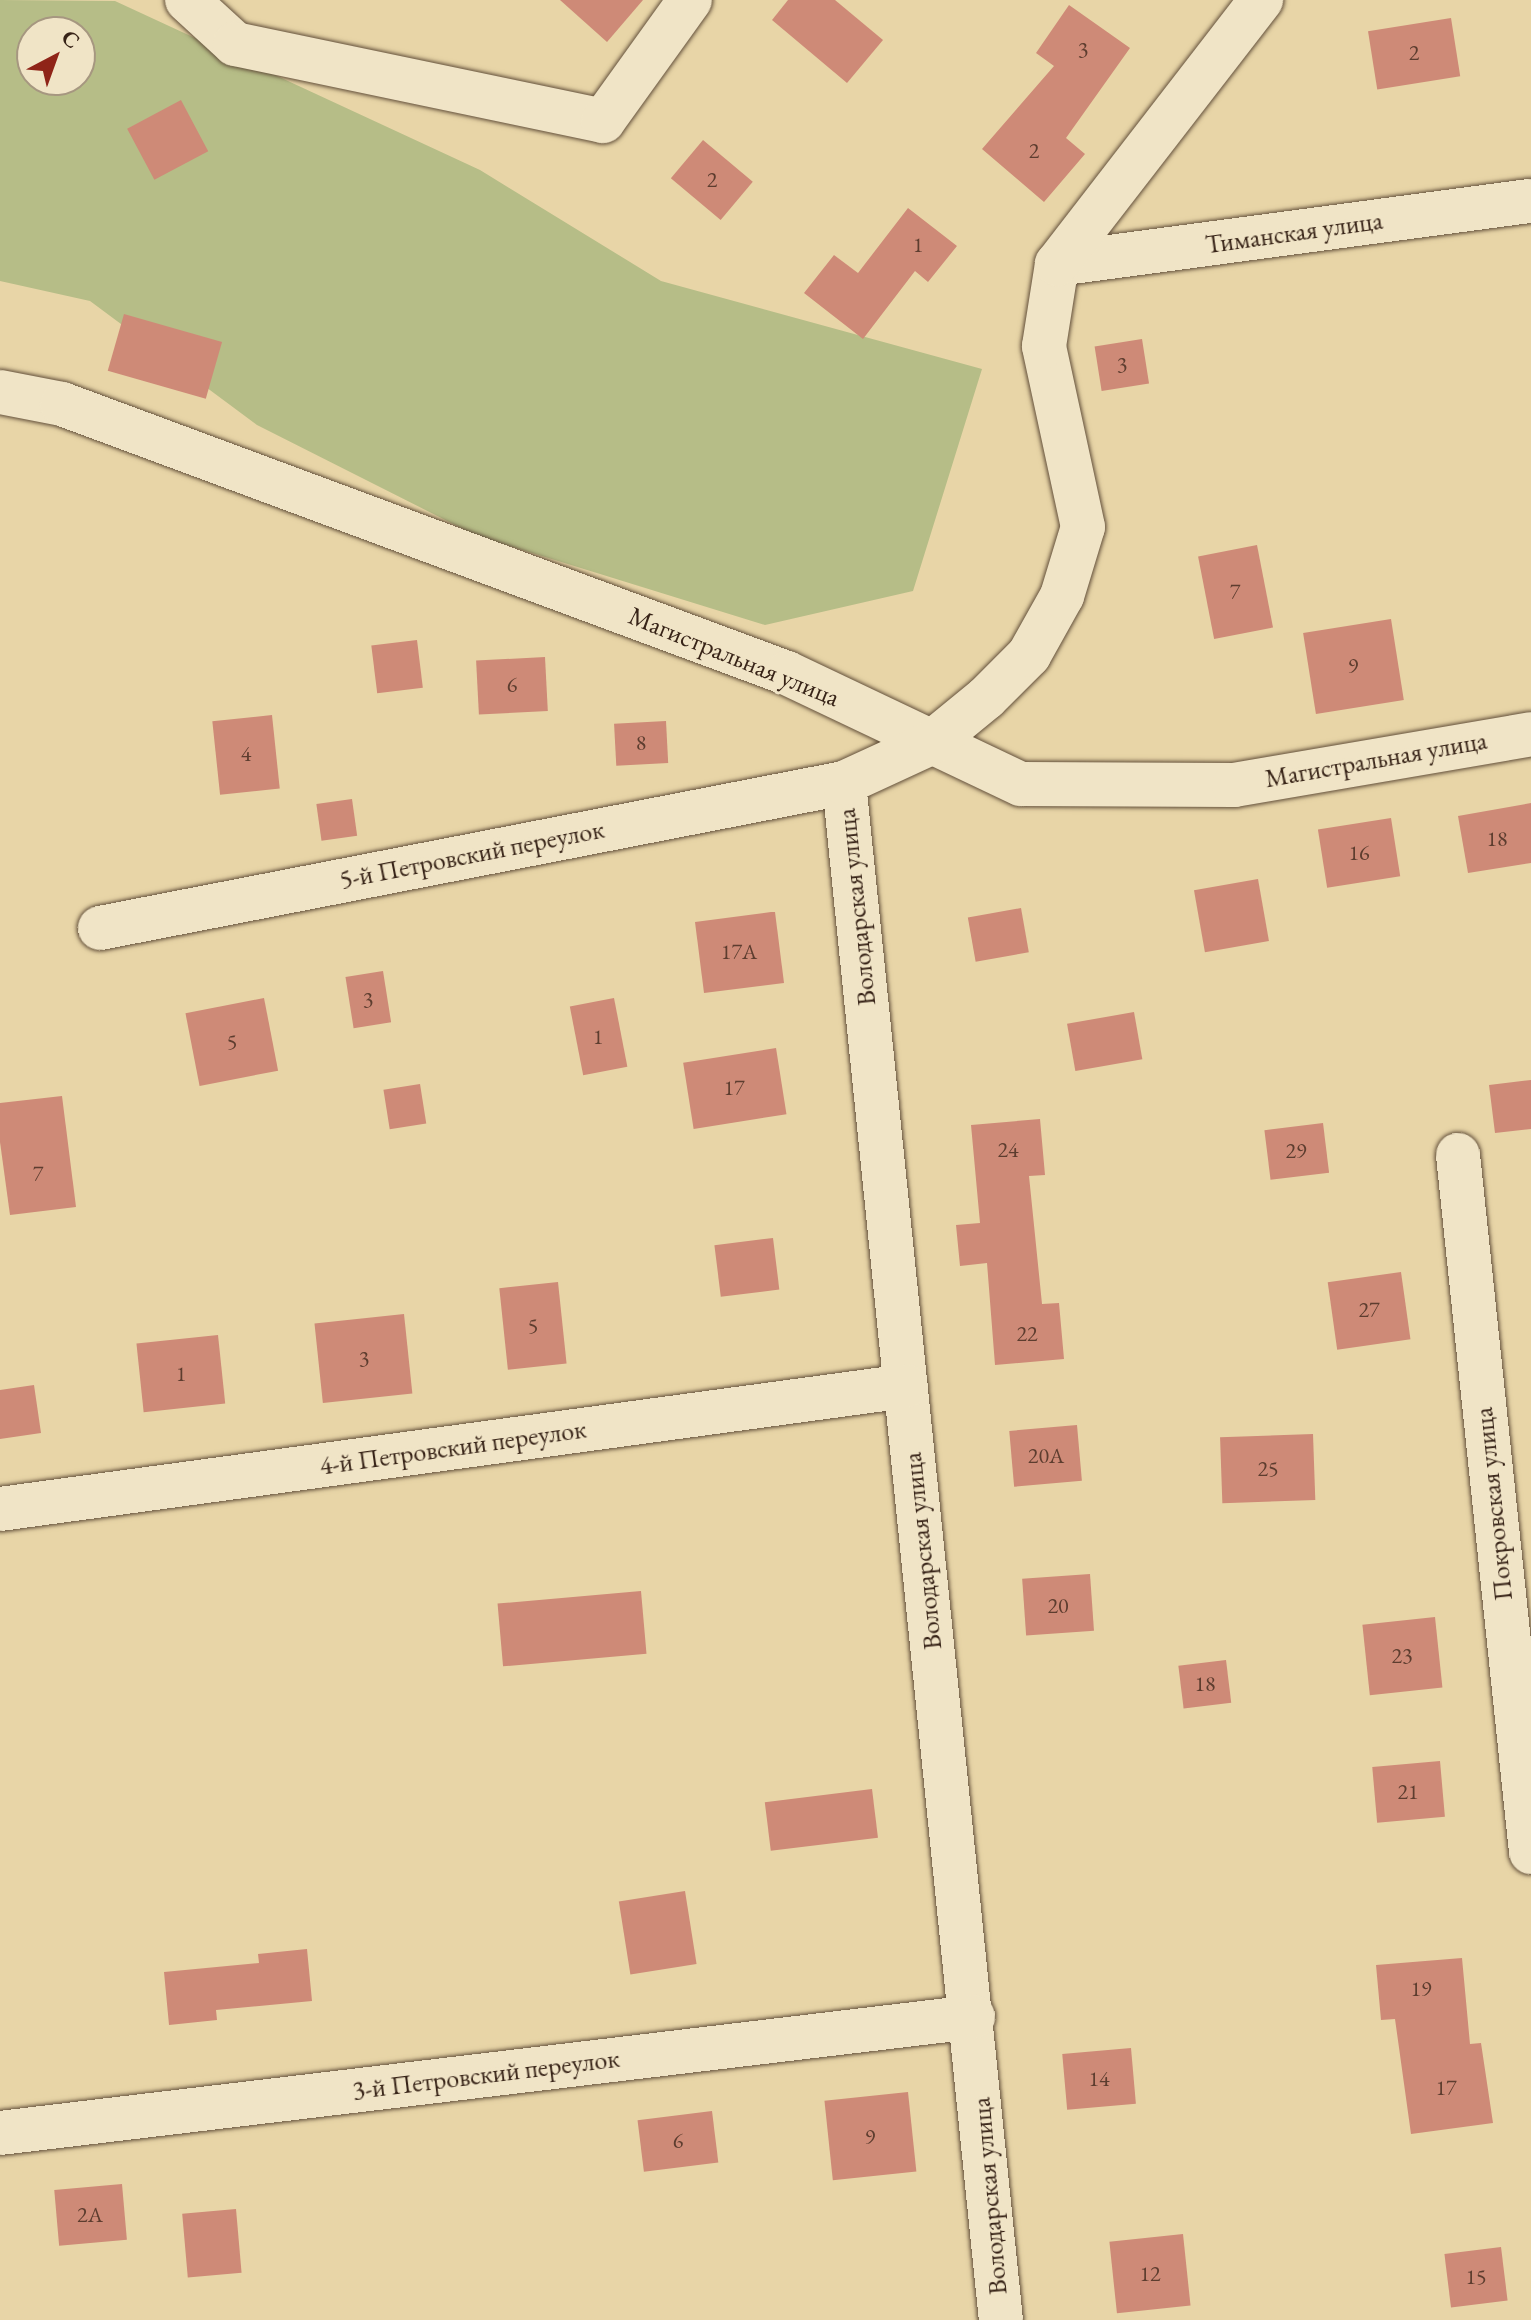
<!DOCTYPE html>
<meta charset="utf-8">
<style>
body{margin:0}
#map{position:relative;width:1531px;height:2320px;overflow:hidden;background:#e8d5a7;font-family:"EB Garamond",serif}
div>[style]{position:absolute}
.green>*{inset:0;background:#b6bd87}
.building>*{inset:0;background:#ce8a77;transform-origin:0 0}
.roads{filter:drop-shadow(0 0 2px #63503b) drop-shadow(0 0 2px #63503b)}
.minor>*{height:44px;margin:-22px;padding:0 22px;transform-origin:22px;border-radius:22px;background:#f0e4c6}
span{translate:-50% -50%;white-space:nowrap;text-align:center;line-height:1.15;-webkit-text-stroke:6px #f0e4c6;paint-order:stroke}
.number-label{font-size:22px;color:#5d3d2f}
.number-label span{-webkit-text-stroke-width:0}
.street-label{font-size:26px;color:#372317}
.north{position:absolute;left:16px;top:16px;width:80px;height:80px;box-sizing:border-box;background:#f0e4c6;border:2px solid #a69780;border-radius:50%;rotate:41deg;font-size:22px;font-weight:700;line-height:32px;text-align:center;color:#372317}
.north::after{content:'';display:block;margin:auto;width:28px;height:36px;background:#8f2418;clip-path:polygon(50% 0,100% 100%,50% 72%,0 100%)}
</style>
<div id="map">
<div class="green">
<div style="clip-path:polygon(evenodd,0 0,115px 1px,480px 170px,661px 281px,982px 369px,913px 591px,765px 625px,477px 536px,257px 425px,90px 301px,0 281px,0 0,32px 32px,80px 32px,80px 80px,32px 80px,32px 32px)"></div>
</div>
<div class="building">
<div style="clip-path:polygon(560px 0,643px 0,607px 42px)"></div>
<div style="clip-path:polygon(788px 0,835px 0,883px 40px,847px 83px,772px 20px)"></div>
<div style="clip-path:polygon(1069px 5px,1130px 48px,1066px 138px,1085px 154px,1044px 202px,982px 149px,1054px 66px,1036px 53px)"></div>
<div style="left:1451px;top:18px;width:59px;height:84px;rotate:81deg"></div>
<div style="left:181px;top:100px;width:58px;height:61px;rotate:62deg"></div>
<div style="left:703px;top:140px;width:65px;height:50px;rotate:40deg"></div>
<div style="clip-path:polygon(908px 208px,957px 246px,928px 282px,915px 271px,863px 339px,804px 293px,834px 255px,858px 273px)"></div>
<div style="left:124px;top:314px;width:102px;height:59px;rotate:16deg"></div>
<div style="left:1142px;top:339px;width:45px;height:48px;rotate:81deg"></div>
<div style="left:1257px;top:545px;width:84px;height:60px;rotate:79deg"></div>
<div style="left:1391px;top:619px;width:82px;height:89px;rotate:81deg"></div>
<div style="left:417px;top:640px;width:48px;height:46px;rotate:83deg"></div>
<div style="left:545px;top:657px;width:54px;height:69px;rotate:87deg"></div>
<div style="left:272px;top:715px;width:74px;height:60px;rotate:84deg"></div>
<div style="left:666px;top:721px;width:42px;height:52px;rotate:87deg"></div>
<div style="left:352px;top:799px;width:37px;height:36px;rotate:82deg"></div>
<div style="clip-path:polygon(1531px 803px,1531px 863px,1468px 873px,1458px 816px)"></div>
<div style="left:1391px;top:818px;width:59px;height:74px;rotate:81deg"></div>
<div style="left:1258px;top:879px;width:63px;height:65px;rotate:80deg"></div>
<div style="left:1021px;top:908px;width:45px;height:54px;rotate:80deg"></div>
<div style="clip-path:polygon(771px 912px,775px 912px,784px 983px,704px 993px,695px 922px)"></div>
<div style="left:383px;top:971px;width:52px;height:38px;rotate:81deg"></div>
<div style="left:264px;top:998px;width:74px;height:80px;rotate:79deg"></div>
<div style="left:614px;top:998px;width:70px;height:45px;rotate:79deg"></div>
<div style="left:1134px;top:1012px;width:48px;height:68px;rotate:80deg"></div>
<div style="left:776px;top:1048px;width:67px;height:94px;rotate:81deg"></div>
<div style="clip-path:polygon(1531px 1080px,1531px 1129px,1495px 1133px,1489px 1085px)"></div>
<div style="left:420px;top:1084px;width:40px;height:37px;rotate:81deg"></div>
<div style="clip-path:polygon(62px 1096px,76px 1207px,10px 1215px,0 1142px,0 1103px)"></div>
<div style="clip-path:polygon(1040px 1119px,1045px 1175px,1029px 1176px,1042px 1304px,1059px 1303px,1064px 1359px,995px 1365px,987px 1263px,960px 1266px,956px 1225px,980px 1223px,971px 1125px)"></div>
<div style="left:1323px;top:1123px;width:50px;height:59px;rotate:83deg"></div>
<div style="left:773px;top:1238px;width:52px;height:59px;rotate:83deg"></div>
<div style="left:1401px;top:1272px;width:68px;height:74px;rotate:82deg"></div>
<div style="left:558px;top:1282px;width:82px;height:59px;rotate:84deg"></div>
<div style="left:404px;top:1314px;width:80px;height:90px;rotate:84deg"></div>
<div style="left:218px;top:1335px;width:69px;height:82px;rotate:84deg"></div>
<div style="clip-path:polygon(34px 1385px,41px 1433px,0 1439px,0 1390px)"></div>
<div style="left:1077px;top:1425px;width:56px;height:68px;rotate:85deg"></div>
<div style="left:1313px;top:1434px;width:66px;height:93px;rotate:88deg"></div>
<div style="left:1090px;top:1574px;width:57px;height:68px;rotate:86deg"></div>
<div style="left:641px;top:1591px;width:63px;height:144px;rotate:85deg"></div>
<div style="left:1435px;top:1617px;width:71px;height:73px;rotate:84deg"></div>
<div style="left:1226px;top:1660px;width:43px;height:48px;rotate:83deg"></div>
<div style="left:1440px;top:1761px;width:56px;height:68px;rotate:85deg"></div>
<div style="left:872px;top:1789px;width:49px;height:108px;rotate:83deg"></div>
<div style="left:685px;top:1891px;width:74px;height:67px;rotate:81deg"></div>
<div style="clip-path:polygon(307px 1949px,312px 2001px,216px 2010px,217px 2020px,169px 2025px,164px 1972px,259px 1963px,258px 1954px)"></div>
<div style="clip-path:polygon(1462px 1958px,1470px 2044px,1481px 2043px,1493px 2123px,1411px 2134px,1395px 2019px,1381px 2020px,1376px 1965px)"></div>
<div style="left:1131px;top:2048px;width:56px;height:69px;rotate:85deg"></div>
<div style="left:908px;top:2092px;width:80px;height:84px;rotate:84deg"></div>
<div style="left:712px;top:2111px;width:52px;height:75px;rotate:83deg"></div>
<div style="left:122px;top:2184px;width:56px;height:68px;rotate:85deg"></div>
<div style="left:236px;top:2209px;width:64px;height:54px;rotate:85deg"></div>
<div style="left:1183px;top:2234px;width:72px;height:74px;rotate:84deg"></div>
<div style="left:1501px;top:2247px;width:54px;height:57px;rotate:83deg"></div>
</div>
<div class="roads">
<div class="minor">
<div style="left:187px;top:0;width:65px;rotate:42.5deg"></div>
<div style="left:235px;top:44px;width:376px;rotate:11.8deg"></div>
<div style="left:603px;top:121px;width:149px;rotate:-54.3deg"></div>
<div style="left:1057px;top:264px;width:478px;rotate:-7.6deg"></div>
<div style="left:0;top:392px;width:63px;rotate:11deg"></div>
<div style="left:62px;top:404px;width:773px;rotate:20.36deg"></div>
<div style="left:787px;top:673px;width:259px;rotate:25.4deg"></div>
<div style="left:1021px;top:784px;width:213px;rotate:0.3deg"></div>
<div style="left:1234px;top:785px;width:301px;rotate:-9.7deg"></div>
<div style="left:844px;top:783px;width:1545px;rotate:84.17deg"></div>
<div style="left:100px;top:928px;width:758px;rotate:-11.03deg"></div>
<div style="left:844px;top:783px;width:96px;rotate:-24.7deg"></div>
<div style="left:931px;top:743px;width:71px;rotate:-39.3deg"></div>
<div style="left:986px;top:698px;width:61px;rotate:-45deg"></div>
<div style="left:1029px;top:655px;width:68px;rotate:-60.8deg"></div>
<div style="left:1062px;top:596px;width:72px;rotate:-73.1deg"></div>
<div style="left:1083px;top:527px;width:185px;rotate:-102.2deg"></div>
<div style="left:1044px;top:346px;width:83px;rotate:-81deg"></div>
<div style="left:1057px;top:264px;width:334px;rotate:-52.3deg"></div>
<div style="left:1458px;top:1155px;width:701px;rotate:84.02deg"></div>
<div style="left:0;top:1509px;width:914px;rotate:-7.73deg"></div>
<div style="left:0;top:2133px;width:980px;rotate:-6.8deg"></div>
</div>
</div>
<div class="number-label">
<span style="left:1083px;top:50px">3</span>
<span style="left:1414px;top:53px">2</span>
<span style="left:1034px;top:151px">2</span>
<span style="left:712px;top:180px">2</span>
<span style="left:918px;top:245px">1</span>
<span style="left:1122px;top:365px">3</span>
<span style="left:1235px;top:592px">7</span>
<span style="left:1353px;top:666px">9</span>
<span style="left:512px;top:685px">6</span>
<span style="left:641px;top:743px">8</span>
<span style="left:246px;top:754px">4</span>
<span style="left:1497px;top:839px">18</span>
<span style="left:1359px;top:853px">16</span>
<span style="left:739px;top:952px">17А</span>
<span style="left:368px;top:1000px">3</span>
<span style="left:598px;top:1037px">1</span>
<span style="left:232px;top:1042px">5</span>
<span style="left:734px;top:1088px">17</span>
<span style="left:1008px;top:1150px">24</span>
<span style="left:1296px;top:1151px">29</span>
<span style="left:38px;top:1174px">7</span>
<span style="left:1369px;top:1310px">27</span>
<span style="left:533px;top:1326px">5</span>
<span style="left:1027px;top:1334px">22</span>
<span style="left:364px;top:1359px">3</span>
<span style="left:181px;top:1374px">1</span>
<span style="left:1046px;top:1456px">20А</span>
<span style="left:1268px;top:1469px">25</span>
<span style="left:1058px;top:1606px">20</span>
<span style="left:1402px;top:1656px">23</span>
<span style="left:1205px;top:1684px">18</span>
<span style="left:1408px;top:1792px">21</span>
<span style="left:1421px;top:1989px">19</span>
<span style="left:1099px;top:2079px">14</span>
<span style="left:1446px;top:2088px">17</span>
<span style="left:870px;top:2137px">9</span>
<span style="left:678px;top:2141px">6</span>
<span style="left:90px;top:2215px">2А</span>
<span style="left:1150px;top:2274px">12</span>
<span style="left:1476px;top:2277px">15</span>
</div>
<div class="street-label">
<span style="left:1294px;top:233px;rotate:-8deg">Тиманская улица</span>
<span style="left:734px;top:657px;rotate:22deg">Магистральная улица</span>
<span style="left:1376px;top:760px;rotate:-10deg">Магистральная улица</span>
<span style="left:472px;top:855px;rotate:-11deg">5-й Петровский переулок</span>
<span style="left:857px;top:907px;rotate:-96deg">Володарская улица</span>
<span style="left:453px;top:1448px;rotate:-8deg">4-й Петровский переулок</span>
<span style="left:1494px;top:1504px;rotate:-96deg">Покровская улица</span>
<span style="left:923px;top:1551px;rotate:-96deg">Володарская улица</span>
<span style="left:486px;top:2075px;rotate:-7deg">3-й Петровский переулок</span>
<span style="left:990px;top:2196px;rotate:-95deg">Володарская улица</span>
</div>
<div class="north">С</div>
</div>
